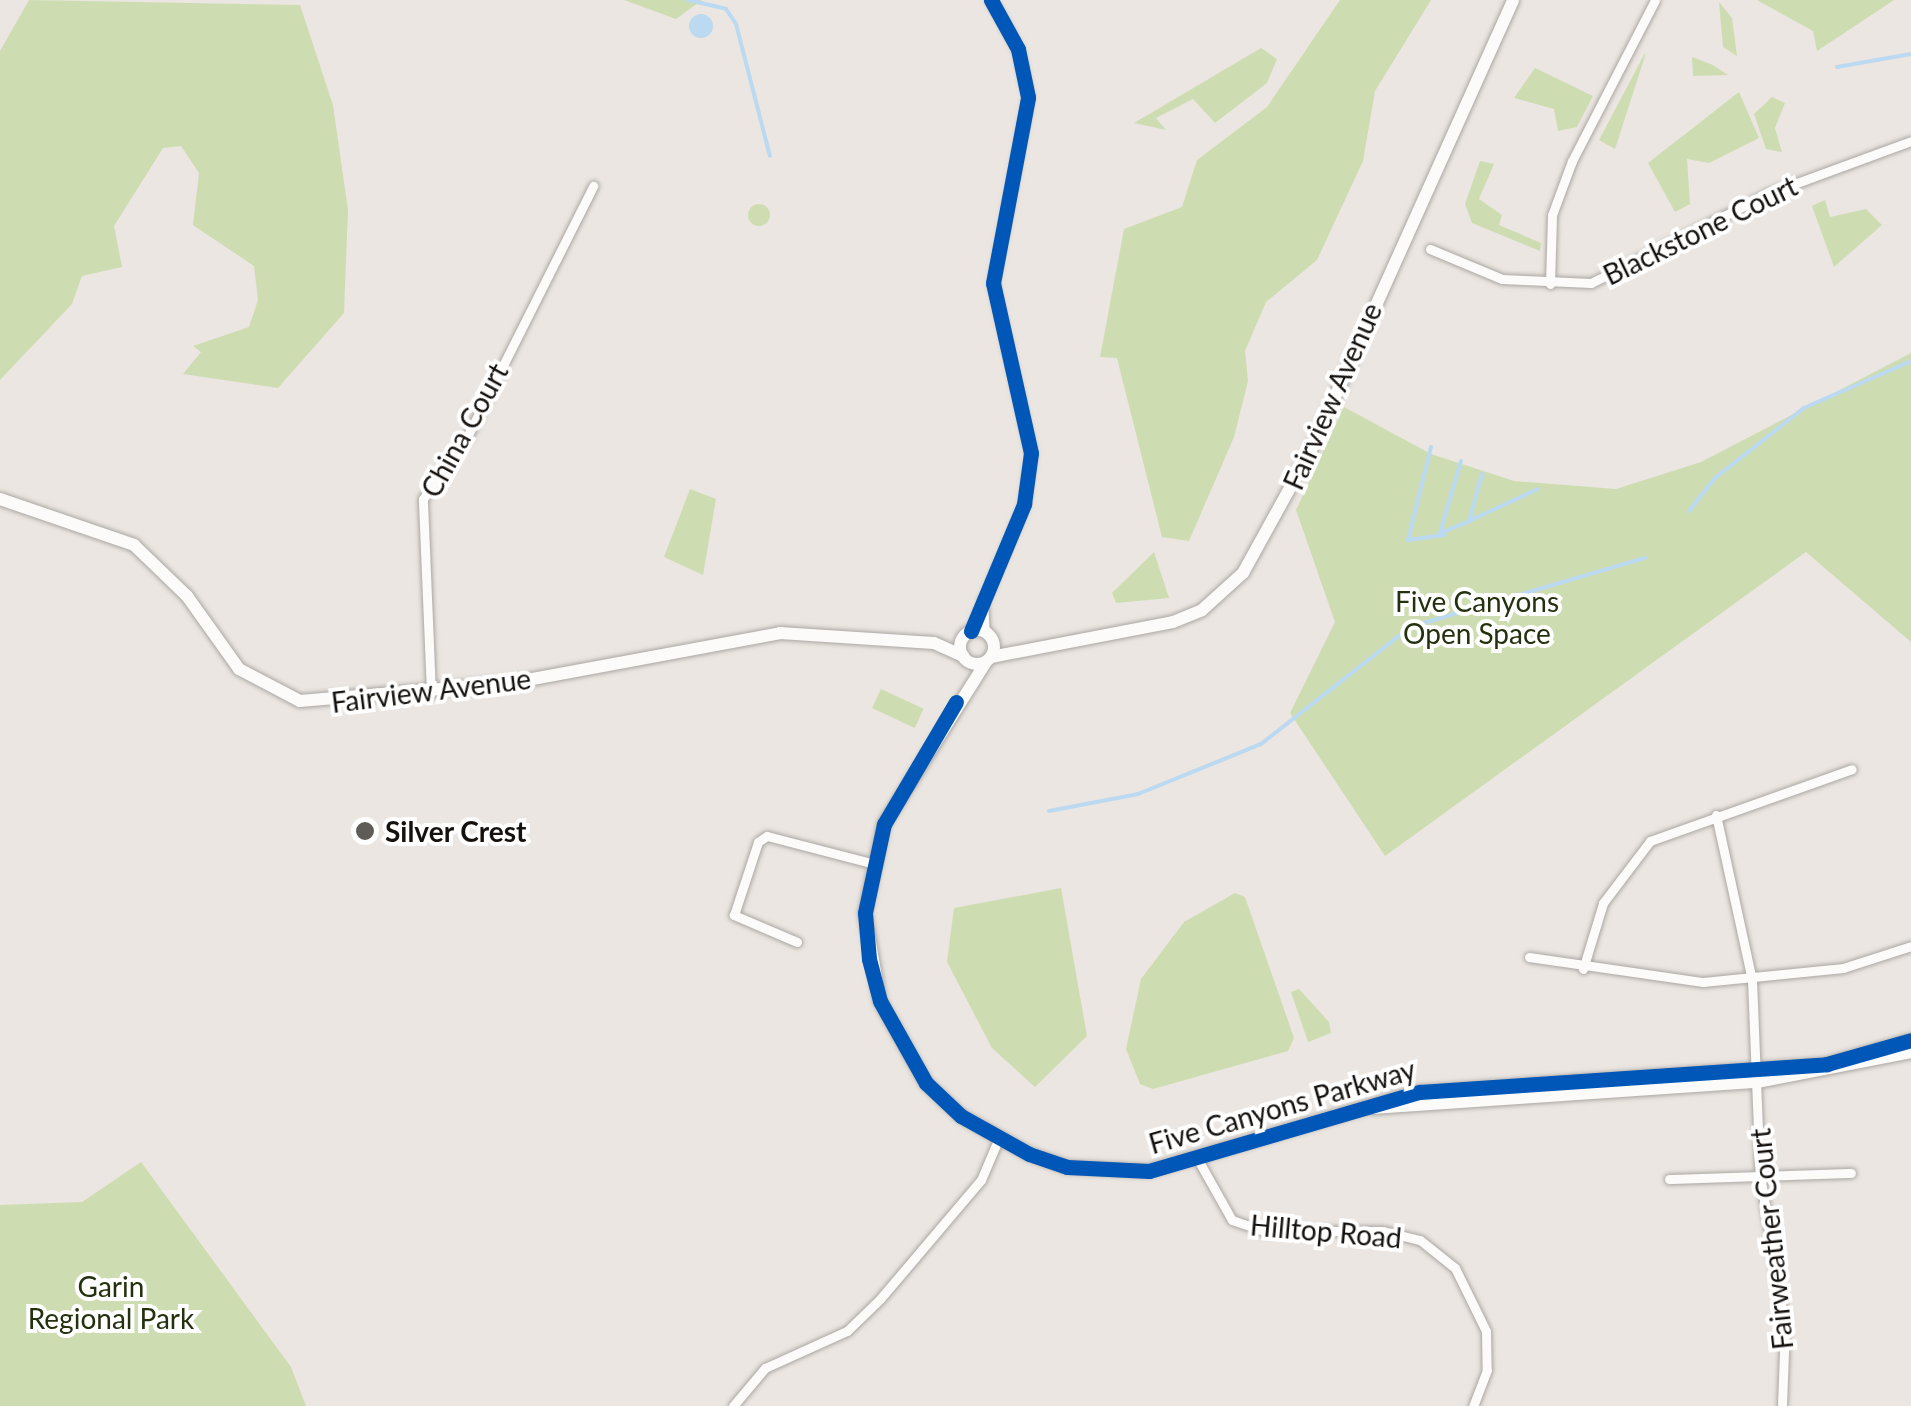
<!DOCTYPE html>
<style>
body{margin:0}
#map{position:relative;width:1911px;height:1406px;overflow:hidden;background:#ebe6e1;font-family:Lato,sans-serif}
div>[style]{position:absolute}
.green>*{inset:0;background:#cdddb1;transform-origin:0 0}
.round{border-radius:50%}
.water>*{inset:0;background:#bbd9f1}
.stream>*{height:4px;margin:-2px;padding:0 2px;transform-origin:2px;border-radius:2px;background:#bbd9f1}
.roads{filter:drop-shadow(0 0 2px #aba7a3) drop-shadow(0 0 2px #aba7a3)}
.street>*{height:9px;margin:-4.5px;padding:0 4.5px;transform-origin:4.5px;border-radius:4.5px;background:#fcfbfa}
.secondary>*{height:12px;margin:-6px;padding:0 6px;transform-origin:6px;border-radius:6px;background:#fcfbfa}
.secondary>.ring{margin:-6px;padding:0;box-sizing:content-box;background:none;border:12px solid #fcfbfa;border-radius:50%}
.cycleway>*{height:15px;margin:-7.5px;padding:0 7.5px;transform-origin:7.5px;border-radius:7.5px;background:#0057b8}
.dots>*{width:28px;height:28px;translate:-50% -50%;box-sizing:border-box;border:5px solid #fff;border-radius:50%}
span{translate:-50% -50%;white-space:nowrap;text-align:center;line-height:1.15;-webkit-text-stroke:8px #fff;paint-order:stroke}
.street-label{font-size:28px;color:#14110e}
.park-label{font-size:28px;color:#24310e}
.poi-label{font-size:28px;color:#14110e;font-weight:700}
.left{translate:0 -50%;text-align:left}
</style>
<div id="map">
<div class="green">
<div style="clip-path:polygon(29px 0,300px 5px,333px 105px,348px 210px,344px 313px,278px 388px,183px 374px,201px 352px,193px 346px,249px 327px,258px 300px,254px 266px,193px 225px,199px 173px,181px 146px,163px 148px,114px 226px,122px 267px,82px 276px,72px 304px,0 380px,0 51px)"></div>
<div style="clip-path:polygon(624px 0,702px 0,676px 19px)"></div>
<div style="clip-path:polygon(1340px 0,1431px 0,1375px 91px,1363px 161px,1317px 260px,1266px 302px,1245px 351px,1248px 381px,1234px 437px,1189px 541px,1162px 537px,1117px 358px,1100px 357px,1124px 229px,1182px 207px,1197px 160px,1267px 107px)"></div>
<div style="clip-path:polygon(1757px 0,1894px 0,1817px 51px,1813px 31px)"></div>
<div style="clip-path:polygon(1719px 2px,1732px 18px,1737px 56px,1723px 47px)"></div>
<div style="clip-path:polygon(1261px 48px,1277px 59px,1267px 83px,1215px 123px,1193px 99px,1156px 118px,1166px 130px,1134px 123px)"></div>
<div style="clip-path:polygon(1645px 53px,1645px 56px,1615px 149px,1599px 140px)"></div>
<div style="clip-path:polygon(1692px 57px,1713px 65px,1728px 75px,1693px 76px)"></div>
<div style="clip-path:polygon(1535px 68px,1593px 96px,1577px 127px,1558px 131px,1554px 109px,1514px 98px)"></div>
<div style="clip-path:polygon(1739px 92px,1759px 138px,1709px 163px,1687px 159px,1690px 204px,1675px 212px,1648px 163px)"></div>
<div style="clip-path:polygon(1772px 97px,1785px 103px,1775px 128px,1782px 152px,1766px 149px,1754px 114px)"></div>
<div style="clip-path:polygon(1480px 161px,1494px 164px,1479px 199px,1502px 215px,1499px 225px,1541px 243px,1540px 251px,1472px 223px,1465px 204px)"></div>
<div style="clip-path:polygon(1825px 200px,1830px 217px,1866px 209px,1882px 225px,1834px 267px,1812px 206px)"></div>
<div class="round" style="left:748px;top:204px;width:22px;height:22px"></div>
<div style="clip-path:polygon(1911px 353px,1911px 642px,1806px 552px,1385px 856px,1290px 713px,1335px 622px,1296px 510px,1344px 407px,1431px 454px,1514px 481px,1616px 489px,1701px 462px)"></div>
<div style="clip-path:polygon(690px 489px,716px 499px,703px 575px,664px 557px)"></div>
<div style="clip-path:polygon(1154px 552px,1169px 598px,1116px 603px,1112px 593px)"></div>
<div style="left:881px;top:689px;width:47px;height:21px;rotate:25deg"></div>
<div style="clip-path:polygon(1061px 888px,1087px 1036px,1035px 1087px,992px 1048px,947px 962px,954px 908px)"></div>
<div style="clip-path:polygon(1235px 893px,1245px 897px,1294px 1038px,1288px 1051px,1153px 1089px,1140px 1084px,1126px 1049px,1141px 979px,1184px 922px)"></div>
<div style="clip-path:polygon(1299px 989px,1329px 1022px,1331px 1033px,1308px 1042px,1291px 992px)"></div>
<div style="clip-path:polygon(141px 1162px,291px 1367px,306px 1406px,0 1406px,0 1205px,82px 1202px)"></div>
</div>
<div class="water">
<div class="round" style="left:689px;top:14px;width:24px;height:24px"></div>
</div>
<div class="stream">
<div style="left:688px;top:0;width:39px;rotate:13deg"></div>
<div style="left:726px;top:9px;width:18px;rotate:56deg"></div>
<div style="left:736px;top:24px;width:136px;rotate:75.6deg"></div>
<div style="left:1837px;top:67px;width:75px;rotate:-10deg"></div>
<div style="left:1431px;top:447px;width:96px;rotate:103.9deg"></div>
<div style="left:1408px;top:540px;width:37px;rotate:-8deg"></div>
<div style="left:1461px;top:461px;width:75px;rotate:106.3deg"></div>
<div style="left:1440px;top:533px;width:31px;rotate:-22deg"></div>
<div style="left:1469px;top:521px;width:49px;rotate:-74.5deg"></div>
<div style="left:1689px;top:511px;width:42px;rotate:-51.8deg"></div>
<div style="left:1715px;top:478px;width:113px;rotate:-38.2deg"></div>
<div style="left:1804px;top:408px;width:117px;rotate:-23.7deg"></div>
<div style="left:1469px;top:521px;width:76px;rotate:-24.9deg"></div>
<div style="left:1049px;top:811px;width:91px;rotate:-10.8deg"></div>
<div style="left:1138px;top:794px;width:133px;rotate:-22.1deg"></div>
<div style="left:1261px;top:744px;width:189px;rotate:-38.1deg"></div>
<div style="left:1410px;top:627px;width:245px;rotate:-16.4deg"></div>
</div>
<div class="roads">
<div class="street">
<div style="left:1430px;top:249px;width:78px;rotate:22.6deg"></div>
<div style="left:1502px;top:279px;width:89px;rotate:2.6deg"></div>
<div style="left:1591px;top:283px;width:197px;rotate:-26.8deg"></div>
<div style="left:1767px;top:194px;width:153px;rotate:-20.2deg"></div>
<div style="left:1550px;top:284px;width:69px;rotate:-88.3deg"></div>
<div style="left:1552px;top:215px;width:58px;rotate:-69.7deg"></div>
<div style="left:1572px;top:161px;width:181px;rotate:-62.7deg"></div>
<div style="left:983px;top:599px;width:33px;rotate:87deg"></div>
<div style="left:971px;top:631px;width:138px;rotate:-67.3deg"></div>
<div style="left:1024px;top:504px;width:51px;rotate:-82.2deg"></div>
<div style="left:1031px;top:453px;width:174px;rotate:-102.6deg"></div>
<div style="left:993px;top:283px;width:189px;rotate:-79.3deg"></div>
<div style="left:1028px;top:97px;width:49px;rotate:-101.8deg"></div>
<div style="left:1018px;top:49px;width:56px;rotate:-118.9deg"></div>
<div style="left:431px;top:693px;width:194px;rotate:-92.4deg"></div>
<div style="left:423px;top:499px;width:78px;rotate:-54.9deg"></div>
<div style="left:468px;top:435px;width:279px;rotate:-63.3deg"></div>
<div style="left:1716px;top:815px;width:169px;rotate:77.7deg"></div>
<div style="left:1752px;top:980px;width:195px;rotate:87.7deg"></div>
<div style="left:1760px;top:1175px;width:154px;rotate:80.7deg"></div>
<div style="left:1785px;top:1327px;width:79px;rotate:92.2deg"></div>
<div style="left:797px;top:942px;width:69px;rotate:-156.8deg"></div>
<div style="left:734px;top:915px;width:77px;rotate:-71.8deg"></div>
<div style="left:758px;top:842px;width:11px;rotate:-34deg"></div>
<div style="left:767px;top:836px;width:107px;rotate:14.6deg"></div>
<div style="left:1529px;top:957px;width:176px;rotate:8.2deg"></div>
<div style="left:1703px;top:982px;width:141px;rotate:-5.7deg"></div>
<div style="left:1843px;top:968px;width:71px;rotate:-17.9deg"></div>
<div style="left:1583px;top:969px;width:69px;rotate:-73.1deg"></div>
<div style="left:1603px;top:903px;width:78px;rotate:-52.8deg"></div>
<div style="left:1650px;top:841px;width:214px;rotate:-19.6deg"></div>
<div style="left:1197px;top:1158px;width:71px;rotate:60.6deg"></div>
<div style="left:1232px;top:1220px;width:34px;rotate:19deg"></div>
<div style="left:1264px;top:1231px;width:119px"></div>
<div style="left:1383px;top:1231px;width:38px;rotate:14deg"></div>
<div style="left:1420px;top:1240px;width:45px;rotate:38.7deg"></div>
<div style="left:1455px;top:1268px;width:70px;rotate:63.8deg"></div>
<div style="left:1486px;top:1331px;width:39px;rotate:89deg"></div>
<div style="left:1487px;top:1370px;width:39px;rotate:111deg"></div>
<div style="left:1669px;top:1179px;width:182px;rotate:-1.9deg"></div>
<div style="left:733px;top:1406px;width:50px;rotate:-49.9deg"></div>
<div style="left:765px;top:1368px;width:90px;rotate:-24.3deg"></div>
<div style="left:847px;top:1331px;width:46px;rotate:-44.1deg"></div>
<div style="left:880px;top:1299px;width:156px;rotate:-49.7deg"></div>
<div style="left:981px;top:1180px;width:43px;rotate:-67deg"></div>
</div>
<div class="secondary">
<div style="left:0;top:499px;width:142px;rotate:18.9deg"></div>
<div style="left:134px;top:545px;width:74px;rotate:43.9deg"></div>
<div style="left:187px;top:596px;width:90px;rotate:54.5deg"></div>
<div style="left:239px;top:669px;width:69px;rotate:27.7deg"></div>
<div style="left:300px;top:701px;width:212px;rotate:-4.9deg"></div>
<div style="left:511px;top:683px;width:274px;rotate:-10.5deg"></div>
<div style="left:780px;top:633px;width:154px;rotate:3.7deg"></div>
<div style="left:934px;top:643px;width:32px;rotate:24deg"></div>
<div class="ring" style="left:960px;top:630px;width:22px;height:22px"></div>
<div style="left:991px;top:657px;width:185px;rotate:-10.9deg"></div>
<div style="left:1173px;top:622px;width:31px;rotate:-22deg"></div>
<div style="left:1202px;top:610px;width:55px;rotate:-42.1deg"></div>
<div style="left:1243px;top:573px;width:141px;rotate:-61.1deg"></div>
<div style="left:1311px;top:450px;width:493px;rotate:-65.8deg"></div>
<div style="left:986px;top:662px;width:191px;rotate:122.2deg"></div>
<div style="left:884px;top:824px;width:91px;rotate:102.1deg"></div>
<div style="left:865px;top:913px;width:89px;rotate:80.3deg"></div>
<div style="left:880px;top:1001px;width:94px;rotate:60.7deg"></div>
<div style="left:926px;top:1083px;width:48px;rotate:43.3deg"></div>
<div style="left:961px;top:1116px;width:78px;rotate:29.2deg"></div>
<div style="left:1029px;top:1154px;width:40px;rotate:18.9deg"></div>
<div style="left:1067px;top:1167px;width:82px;rotate:2.8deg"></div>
<div style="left:1149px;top:1171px;width:282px;rotate:-16.3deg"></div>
<div style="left:1420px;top:1092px;width:408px;rotate:-3.9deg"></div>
<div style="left:1827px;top:1064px;width:87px;rotate:-15.9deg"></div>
<div style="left:1372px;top:1108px;width:386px;rotate:-3.9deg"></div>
<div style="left:1757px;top:1082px;width:157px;rotate:-11deg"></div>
</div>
</div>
<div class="cycleway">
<div style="left:971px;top:631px;width:138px;rotate:-67.3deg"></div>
<div style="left:1024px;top:504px;width:51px;rotate:-82.2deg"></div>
<div style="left:1031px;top:453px;width:174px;rotate:-102.6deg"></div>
<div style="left:993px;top:283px;width:189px;rotate:-79.3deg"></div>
<div style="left:1028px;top:97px;width:49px;rotate:-101.8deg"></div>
<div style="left:1018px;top:49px;width:56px;rotate:-118.9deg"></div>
<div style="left:956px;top:702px;width:142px;rotate:120.5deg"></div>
<div style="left:884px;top:824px;width:91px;rotate:102.1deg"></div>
<div style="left:865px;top:913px;width:46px;rotate:85deg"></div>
<div style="left:869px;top:959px;width:43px;rotate:75.3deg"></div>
<div style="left:880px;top:1001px;width:94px;rotate:60.7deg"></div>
<div style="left:926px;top:1083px;width:48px;rotate:43.3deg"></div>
<div style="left:961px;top:1116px;width:78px;rotate:29.2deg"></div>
<div style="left:1029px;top:1154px;width:40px;rotate:18.9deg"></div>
<div style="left:1067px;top:1167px;width:82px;rotate:2.8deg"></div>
<div style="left:1149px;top:1171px;width:282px;rotate:-16.3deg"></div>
<div style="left:1420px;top:1092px;width:408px;rotate:-3.9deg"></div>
<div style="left:1827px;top:1064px;width:87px;rotate:-15.9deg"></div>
</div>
<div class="dots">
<div style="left:365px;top:831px;background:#5f5c58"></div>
</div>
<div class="street-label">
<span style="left:1700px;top:230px;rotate:-26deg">Blackstone Court</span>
<span style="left:1332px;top:396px;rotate:-66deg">Fairview Avenue</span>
<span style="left:464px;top:430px;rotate:-61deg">China Court</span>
<span style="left:431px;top:690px;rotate:-7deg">Fairview Avenue</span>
<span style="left:1282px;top:1106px;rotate:-16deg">Five Canyons Parkway</span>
<span style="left:1326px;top:1231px;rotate:5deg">Hilltop Road</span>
<span style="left:1771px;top:1239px;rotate:-96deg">Fairweather Court</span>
</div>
<div class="park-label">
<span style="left:1477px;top:617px">Five Canyons<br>Open Space</span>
<span style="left:111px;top:1302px">Garin<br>Regional Park</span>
</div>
<div class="poi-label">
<span class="left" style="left:385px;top:831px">Silver Crest</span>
</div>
</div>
